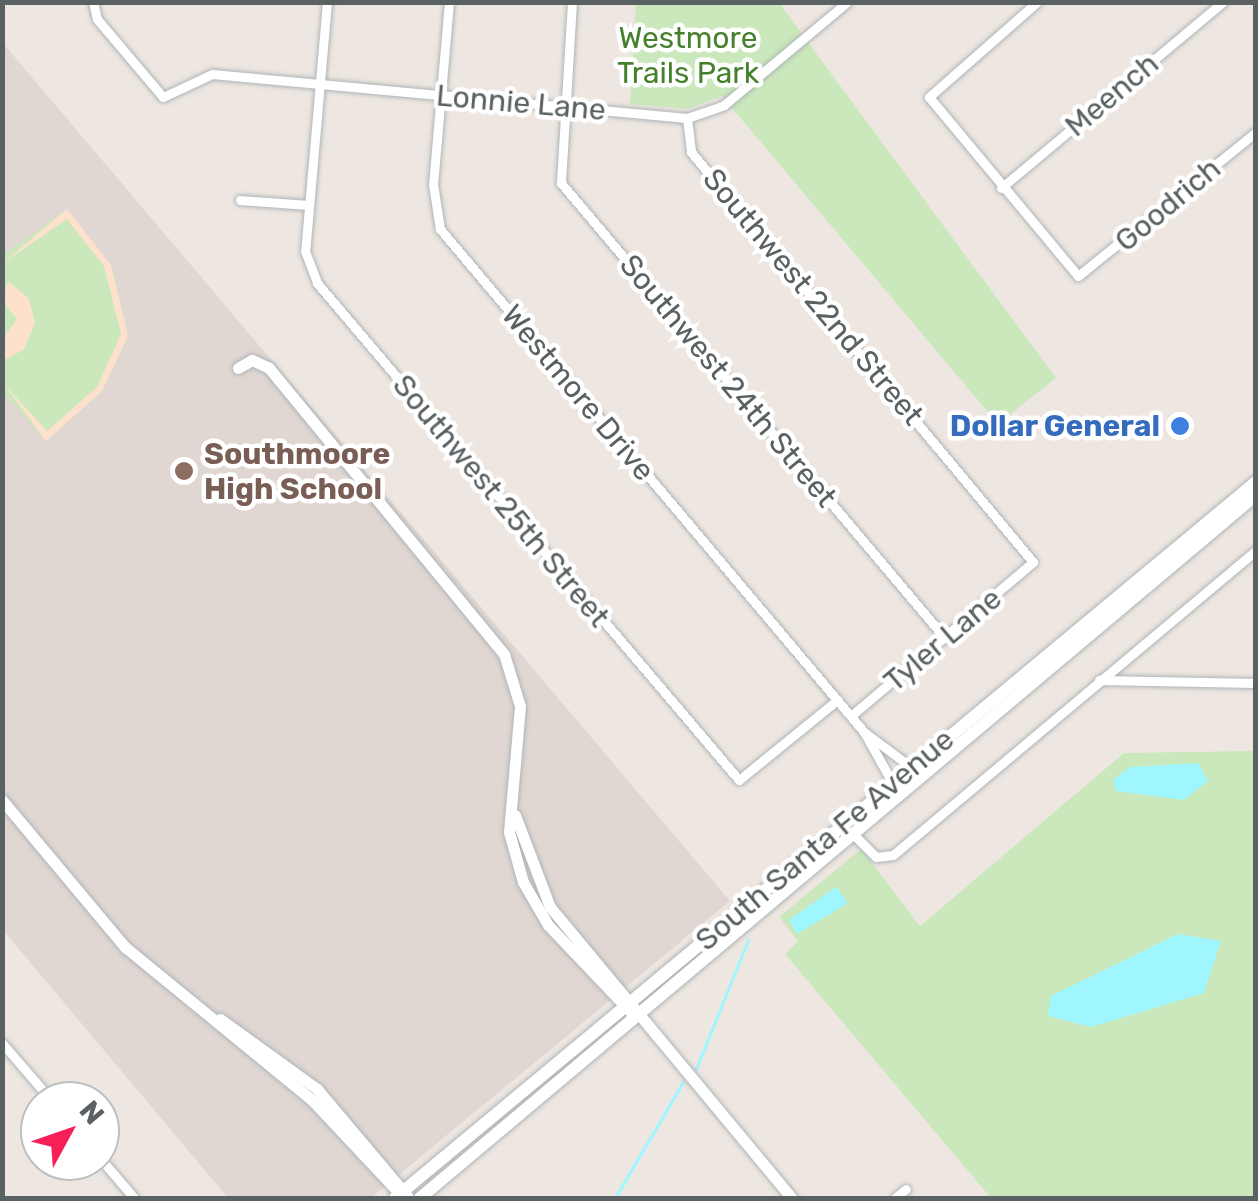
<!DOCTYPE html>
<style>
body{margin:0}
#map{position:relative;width:1258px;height:1201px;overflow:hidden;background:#eee7e1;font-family:Rubik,sans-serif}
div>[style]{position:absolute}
.education>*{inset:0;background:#e0d7d2}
.green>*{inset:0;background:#cae8bb}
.sand>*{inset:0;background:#fde1cd}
.water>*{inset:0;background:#a0f6ff}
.stream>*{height:2.5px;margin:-1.25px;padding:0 1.25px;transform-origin:1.25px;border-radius:1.25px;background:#a0f6ff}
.roads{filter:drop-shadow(0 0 2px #afb5b8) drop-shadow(0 0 2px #afb5b8)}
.minor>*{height:9px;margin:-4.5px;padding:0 4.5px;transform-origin:4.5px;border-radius:4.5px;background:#fff}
.tertiary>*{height:11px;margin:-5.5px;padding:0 5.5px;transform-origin:5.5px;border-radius:5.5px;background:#fff}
.secondary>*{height:12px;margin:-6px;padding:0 6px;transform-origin:6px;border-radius:6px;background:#fff}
.dots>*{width:28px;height:28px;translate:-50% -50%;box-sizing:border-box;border:5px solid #fff;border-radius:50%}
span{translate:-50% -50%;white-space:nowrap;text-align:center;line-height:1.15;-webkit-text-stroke:9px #fff;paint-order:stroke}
.park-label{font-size:30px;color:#45802d}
.street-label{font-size:30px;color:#5a6163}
.shop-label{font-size:30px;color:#366cbe;font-weight:700}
.right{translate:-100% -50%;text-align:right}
.education-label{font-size:30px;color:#785e54;font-weight:700}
.left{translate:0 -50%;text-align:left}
.frame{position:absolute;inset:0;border:5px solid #5a6163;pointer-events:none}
.north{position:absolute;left:20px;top:1081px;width:100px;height:100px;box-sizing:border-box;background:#fff;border:2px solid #bdc0c1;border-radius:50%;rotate:50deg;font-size:28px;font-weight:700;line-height:40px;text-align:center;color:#5a6163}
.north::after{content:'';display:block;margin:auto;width:35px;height:45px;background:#f61f57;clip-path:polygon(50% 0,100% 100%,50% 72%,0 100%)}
</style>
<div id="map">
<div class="education">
<div style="clip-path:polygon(2px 42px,730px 901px,371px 1198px,228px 1198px,3px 930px)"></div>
</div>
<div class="green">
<div style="clip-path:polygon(636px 3px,779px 3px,1056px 378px,998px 424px,722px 96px,688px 109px,630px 104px)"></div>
<div style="clip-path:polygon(67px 209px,113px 270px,128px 336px,102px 391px,46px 441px,3px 392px,2px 256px)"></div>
<div style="clip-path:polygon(1255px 751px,1255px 1198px,991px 1198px,785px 954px,798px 941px,779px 917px,861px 849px,920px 926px,1124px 753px)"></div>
</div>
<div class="sand">
<div style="clip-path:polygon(67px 209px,111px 265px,128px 336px,102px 391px,46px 441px,3px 383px,47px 431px,97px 387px,121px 334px,104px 266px,67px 219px,3px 263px)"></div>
<div style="clip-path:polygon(8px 281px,29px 299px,35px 323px,24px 349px,3px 361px,3px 338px,17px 319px,3px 301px)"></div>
</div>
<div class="water">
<div style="clip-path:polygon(1198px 763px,1208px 781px,1184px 800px,1116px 791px,1113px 780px,1130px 767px)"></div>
<div style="clip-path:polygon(836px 887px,848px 903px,797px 934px,789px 920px)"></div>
<div style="clip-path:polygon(1178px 934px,1221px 941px,1204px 993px,1091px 1027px,1048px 1016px,1051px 996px)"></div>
</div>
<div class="stream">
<div style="left:696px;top:1069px;width:139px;rotate:-68deg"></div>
<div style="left:615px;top:1198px;width:134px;rotate:-59.6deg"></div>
</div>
<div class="roads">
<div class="minor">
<div style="left:93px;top:2px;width:17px;rotate:77deg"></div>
<div style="left:97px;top:19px;width:102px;rotate:49.8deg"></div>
<div style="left:163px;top:97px;width:54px;rotate:-25.1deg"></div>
<div style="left:212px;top:74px;width:477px;rotate:5.3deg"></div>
<div style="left:687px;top:118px;width:39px;rotate:-19deg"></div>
<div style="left:724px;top:105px;width:160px;rotate:-39.9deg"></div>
<div style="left:327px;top:2px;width:250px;rotate:95deg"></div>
<div style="left:305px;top:251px;width:34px;rotate:69deg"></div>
<div style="left:317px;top:283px;width:652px;rotate:49.67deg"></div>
<div style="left:739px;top:780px;width:127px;rotate:-39.2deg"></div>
<div style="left:449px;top:2px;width:183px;rotate:95deg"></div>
<div style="left:433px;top:184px;width:46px;rotate:81.2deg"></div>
<div style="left:440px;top:229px;width:658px;rotate:49.87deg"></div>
<div style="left:864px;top:732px;width:65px;rotate:60.7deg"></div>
<div style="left:572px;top:2px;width:181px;rotate:93.5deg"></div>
<div style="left:561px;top:183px;width:595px;rotate:49.84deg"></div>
<div style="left:1037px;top:2px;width:144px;rotate:138.7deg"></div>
<div style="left:929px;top:97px;width:233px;rotate:50.2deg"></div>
<div style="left:1078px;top:276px;width:229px;rotate:-39deg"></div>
<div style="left:687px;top:118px;width:34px;rotate:83deg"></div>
<div style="left:691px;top:152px;width:534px;rotate:50.17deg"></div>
<div style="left:1033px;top:562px;width:238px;rotate:139.8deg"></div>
<div style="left:1001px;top:188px;width:290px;rotate:-40deg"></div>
<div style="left:240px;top:200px;width:68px;rotate:4.2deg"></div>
<div style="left:1099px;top:680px;width:157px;rotate:1.1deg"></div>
<div style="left:864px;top:732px;width:64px;rotate:36.7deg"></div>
<div style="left:852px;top:833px;width:34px;rotate:45deg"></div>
<div style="left:876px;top:857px;width:17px;rotate:-7deg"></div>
<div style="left:893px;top:855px;width:474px;rotate:-40deg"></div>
<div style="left:2px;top:1043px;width:77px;rotate:49.2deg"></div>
<div style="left:100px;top:1158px;width:52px;rotate:49.6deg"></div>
<div style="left:895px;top:1198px;width:14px;rotate:-39deg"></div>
</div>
<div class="tertiary">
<div style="left:238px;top:368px;width:16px;rotate:-30deg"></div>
<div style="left:252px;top:360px;width:19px;rotate:25deg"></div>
<div style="left:269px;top:368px;width:370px;rotate:50.6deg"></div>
<div style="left:504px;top:654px;width:54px;rotate:72.9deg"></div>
<div style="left:520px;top:706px;width:126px;rotate:95deg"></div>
<div style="left:509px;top:832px;width:52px;rotate:74.4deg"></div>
<div style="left:523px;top:882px;width:50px;rotate:59.8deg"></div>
<div style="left:548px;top:925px;width:119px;rotate:46.4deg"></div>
<div style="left:2px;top:800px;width:192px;rotate:50.1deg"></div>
<div style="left:125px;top:947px;width:240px;rotate:39.3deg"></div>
<div style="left:311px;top:1099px;width:136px;rotate:46.8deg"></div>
<div style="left:515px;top:815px;width:98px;rotate:69.2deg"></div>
<div style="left:550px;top:907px;width:378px;rotate:50.3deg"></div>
<div style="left:220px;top:1019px;width:120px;rotate:35.8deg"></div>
<div style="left:317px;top:1089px;width:141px;rotate:49.9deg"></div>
</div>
<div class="secondary">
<div style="left:395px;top:1198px;width:1120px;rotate:-39.75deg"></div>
<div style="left:420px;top:1198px;width:1092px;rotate:-40.06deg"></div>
</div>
</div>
<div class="dots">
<div style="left:1180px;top:426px;background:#3f7fe0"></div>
<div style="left:184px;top:471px;background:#8d6e63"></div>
</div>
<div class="park-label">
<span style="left:688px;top:55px">Westmore<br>Trails Park</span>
</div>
<div class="street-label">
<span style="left:1112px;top:95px;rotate:-40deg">Meench</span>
<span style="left:521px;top:103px;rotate:5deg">Lonnie Lane</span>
<span style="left:1168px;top:205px;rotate:-40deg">Goodrich</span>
<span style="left:813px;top:297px;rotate:50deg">Southwest 22nd Street</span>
<span style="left:728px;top:381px;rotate:50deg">Southwest 24th Street</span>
<span style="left:578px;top:393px;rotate:50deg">Westmore Drive</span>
<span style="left:501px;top:501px;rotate:50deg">Southwest 25th Street</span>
<span style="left:943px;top:640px;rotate:-40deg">Tyler Lane</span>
<span style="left:825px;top:840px;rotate:-40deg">South Santa Fe Avenue</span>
</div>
<div class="shop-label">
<span class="right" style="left:1160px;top:426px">Dollar General</span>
</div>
<div class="education-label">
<span class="left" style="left:204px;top:471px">Southmoore<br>High School</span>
</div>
<div class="frame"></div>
<div class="north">N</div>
</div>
